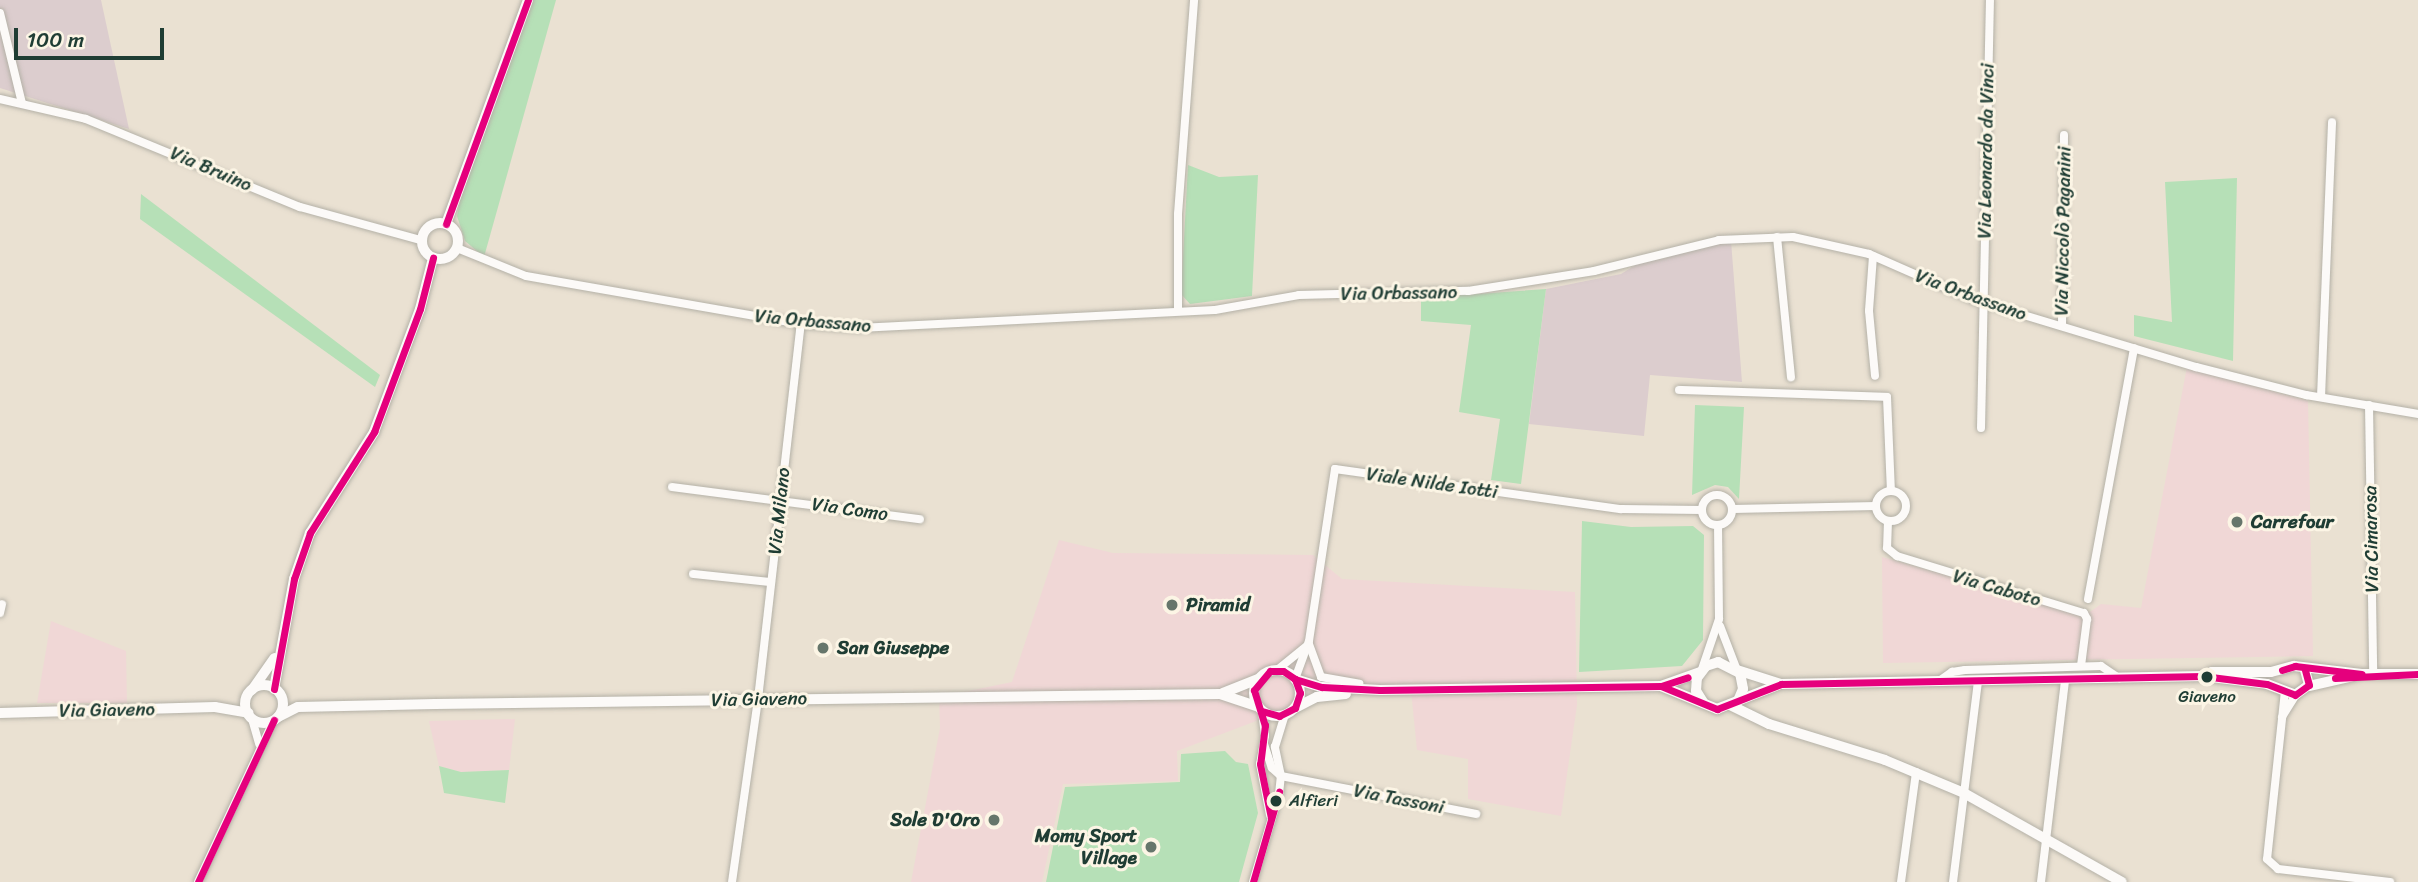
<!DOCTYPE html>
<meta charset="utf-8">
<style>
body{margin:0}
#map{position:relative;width:2418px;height:882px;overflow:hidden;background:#eae1d2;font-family:Sriracha,sans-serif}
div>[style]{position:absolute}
.built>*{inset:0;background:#f0d7d6}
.industrial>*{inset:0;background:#dccdce}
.green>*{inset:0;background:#b6e0b7}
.roads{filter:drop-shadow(0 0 2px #b4b1a7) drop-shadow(0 0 2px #b4b1a7)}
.minor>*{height:8px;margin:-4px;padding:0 4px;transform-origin:4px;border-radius:4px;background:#fcfaf8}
.minor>.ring{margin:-4px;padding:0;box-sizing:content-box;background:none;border:8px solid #fcfaf8;border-radius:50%}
.tertiary>*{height:10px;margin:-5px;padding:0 5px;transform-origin:5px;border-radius:5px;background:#fcfaf8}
.tertiary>.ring{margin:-5px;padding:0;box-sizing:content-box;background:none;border:10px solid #fcfaf8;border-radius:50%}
.secondary>*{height:10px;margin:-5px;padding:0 5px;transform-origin:5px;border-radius:5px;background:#fcfaf8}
.secondary>.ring{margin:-5px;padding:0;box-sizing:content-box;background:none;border:10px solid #fcfaf8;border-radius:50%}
.bus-1>*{height:7px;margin:-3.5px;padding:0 3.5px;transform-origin:3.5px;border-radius:3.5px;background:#e5007d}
.dots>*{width:19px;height:19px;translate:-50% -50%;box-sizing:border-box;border:4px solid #fcf5e5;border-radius:50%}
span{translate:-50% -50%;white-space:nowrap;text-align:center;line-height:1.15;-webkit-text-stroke:6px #fcf5e5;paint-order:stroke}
.bus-label{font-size:17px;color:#1f3d34}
.left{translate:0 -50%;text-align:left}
.street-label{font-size:19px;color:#1f3d34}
.poi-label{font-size:19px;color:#1f3d34;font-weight:700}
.right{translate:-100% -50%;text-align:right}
.scale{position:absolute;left:14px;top:28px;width:150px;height:32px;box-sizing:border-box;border:4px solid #1f3d34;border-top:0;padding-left:9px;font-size:21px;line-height:24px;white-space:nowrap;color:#1f3d34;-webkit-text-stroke:5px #fcf5e5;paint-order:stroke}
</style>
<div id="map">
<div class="built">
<div style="clip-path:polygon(2187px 367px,2308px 401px,2313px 656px,1883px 663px,1882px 557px,2086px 615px,2101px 604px,2141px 608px)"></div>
<div style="clip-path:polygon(1059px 540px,1113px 553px,1313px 555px,1342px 579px,1575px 592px,1577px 705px,1561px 816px,1468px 799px,1468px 759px,1417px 750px,1411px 690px,1317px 698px,1177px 751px,1178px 781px,1063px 784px,1042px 882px,911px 882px,940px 728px,939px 697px,1012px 682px)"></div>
<div style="clip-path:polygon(51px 621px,126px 651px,127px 703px,37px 703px)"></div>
<div style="clip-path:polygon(515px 719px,509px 770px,461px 772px,439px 766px,429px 721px)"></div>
</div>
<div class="industrial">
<div style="clip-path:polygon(0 0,101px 0,129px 129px,0 88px)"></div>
<div style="clip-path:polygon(1731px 241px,1742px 382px,1650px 375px,1644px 436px,1529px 424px,1546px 289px,1621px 274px,1642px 261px)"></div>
</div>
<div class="green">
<div style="clip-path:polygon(532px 0,556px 0,484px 257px,465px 241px,457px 216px,461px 196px)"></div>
<div style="clip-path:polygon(1188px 165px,1219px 177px,1258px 175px,1252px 296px,1190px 304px,1181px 294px)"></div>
<div style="clip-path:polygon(2237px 178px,2233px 361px,2134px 336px,2134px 315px,2172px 322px,2165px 182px)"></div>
<div style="clip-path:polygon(141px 194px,380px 375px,375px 387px,140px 219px)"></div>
<div style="clip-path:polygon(1546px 289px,1521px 484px,1491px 480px,1500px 419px,1459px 412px,1471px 325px,1421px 321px,1421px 298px)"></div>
<div style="clip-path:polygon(1695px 405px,1744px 407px,1739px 499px,1728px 487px,1715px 485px,1692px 495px)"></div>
<div style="clip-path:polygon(1582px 521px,1631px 527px,1693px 526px,1704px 535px,1703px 640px,1682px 666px,1579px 672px)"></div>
<div style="clip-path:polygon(1225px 751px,1236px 762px,1248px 764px,1258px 813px,1239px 882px,1046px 882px,1065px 787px,1180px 782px,1181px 754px)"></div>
<div style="clip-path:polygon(439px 766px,461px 772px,509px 770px,505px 803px,444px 793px)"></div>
</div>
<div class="roads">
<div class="minor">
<div style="left:0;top:13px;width:93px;rotate:76.3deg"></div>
<div style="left:0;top:99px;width:88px;rotate:13.1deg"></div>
<div style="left:86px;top:119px;width:231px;rotate:22.4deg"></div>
<div style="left:300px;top:207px;width:125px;rotate:15.3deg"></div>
<div style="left:1777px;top:237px;width:141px;rotate:84.3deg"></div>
<div style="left:457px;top:248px;width:74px;rotate:22.1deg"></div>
<div style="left:526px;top:276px;width:279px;rotate:9.9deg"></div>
<div style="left:801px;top:324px;width:58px;rotate:3.9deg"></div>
<div style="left:859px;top:328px;width:356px;rotate:-2.9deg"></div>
<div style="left:1215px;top:310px;width:85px;rotate:-10.1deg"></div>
<div style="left:1299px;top:295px;width:169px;rotate:-1.4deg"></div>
<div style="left:1468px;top:291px;width:128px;rotate:-9deg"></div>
<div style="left:1594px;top:271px;width:129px;rotate:-13.9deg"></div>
<div style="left:1719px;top:240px;width:74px;rotate:-2.3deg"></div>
<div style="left:1793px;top:237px;width:78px;rotate:12.6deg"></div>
<div style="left:1869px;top:254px;width:115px;rotate:23.7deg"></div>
<div style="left:1974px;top:300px;width:232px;rotate:16.8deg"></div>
<div style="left:2196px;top:367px;width:114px;rotate:14.3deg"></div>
<div style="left:2306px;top:395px;width:114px;rotate:9.6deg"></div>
<div style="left:1873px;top:256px;width:55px;rotate:94.2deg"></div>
<div style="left:1869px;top:311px;width:65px;rotate:84.7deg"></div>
<div style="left:1178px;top:311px;width:97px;rotate:-90deg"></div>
<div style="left:1178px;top:214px;width:215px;rotate:-85.7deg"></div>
<div style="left:2062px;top:326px;width:191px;rotate:-89.4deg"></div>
<div style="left:1679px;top:390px;width:208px;rotate:1.9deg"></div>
<div style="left:1887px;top:397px;width:94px;rotate:87.6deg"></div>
<div style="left:2321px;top:397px;width:275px;rotate:-87.7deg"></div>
<div style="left:2369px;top:405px;width:268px;rotate:89.1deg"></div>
<div style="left:1981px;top:428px;width:428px;rotate:-88.8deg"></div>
<div style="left:672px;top:487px;width:250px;rotate:7.4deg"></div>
<div class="ring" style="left:1876px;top:491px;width:22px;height:22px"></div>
<div class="ring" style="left:1702px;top:495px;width:22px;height:22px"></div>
<div style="left:1733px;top:509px;width:143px;rotate:-1.2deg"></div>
<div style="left:1888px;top:521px;width:27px;rotate:92deg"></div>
<div style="left:1887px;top:548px;width:13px;rotate:39deg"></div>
<div style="left:1897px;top:556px;width:195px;rotate:17deg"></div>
<div style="left:2084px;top:613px;width:7px;rotate:63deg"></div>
<div style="left:2087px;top:619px;width:47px;rotate:97.3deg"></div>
<div style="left:693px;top:574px;width:78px;rotate:5.9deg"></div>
<div style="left:2088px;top:599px;width:255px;rotate:-79.6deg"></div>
<div style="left:0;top:613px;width:9px;rotate:-77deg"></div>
<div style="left:1720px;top:626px;width:47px;rotate:68.9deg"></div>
<div style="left:1309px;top:644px;width:35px;rotate:70deg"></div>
<div style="left:1321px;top:677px;width:39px;rotate:10deg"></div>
<div style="left:1702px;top:669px;width:53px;rotate:-71.2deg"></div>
<div style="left:1719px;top:619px;width:94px;rotate:-90.6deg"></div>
<div style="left:1277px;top:670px;width:36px;rotate:-39deg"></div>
<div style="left:1295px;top:679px;width:40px;rotate:-69.8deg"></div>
<div style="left:1309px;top:641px;width:174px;rotate:-81.4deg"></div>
<div style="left:1335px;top:469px;width:289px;rotate:8deg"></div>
<div style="left:1621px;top:509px;width:81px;rotate:0.7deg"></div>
<div style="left:1939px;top:681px;width:16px;rotate:-35deg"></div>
<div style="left:1952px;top:672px;width:13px;rotate:-9deg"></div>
<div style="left:1965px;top:670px;width:136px;rotate:-1.7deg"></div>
<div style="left:2101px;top:666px;width:22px;rotate:34deg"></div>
<div style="left:2285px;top:691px;width:169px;rotate:96.1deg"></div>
<div style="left:2267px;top:859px;width:15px;rotate:42deg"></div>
<div style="left:2278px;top:869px;width:113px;rotate:6.6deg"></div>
<div style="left:1262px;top:711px;width:25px;rotate:83deg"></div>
<div style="left:1265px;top:736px;width:28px;rotate:100deg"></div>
<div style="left:1260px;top:764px;width:52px;rotate:78.9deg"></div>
<div style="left:2282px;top:717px;width:26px;rotate:-58deg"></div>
<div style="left:252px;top:719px;width:26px;rotate:74deg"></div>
<div style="left:1264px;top:744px;width:25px;rotate:72deg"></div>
<div style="left:1272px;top:768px;width:12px;rotate:42deg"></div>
<div style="left:1281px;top:776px;width:199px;rotate:11deg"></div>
<div style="left:198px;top:882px;width:179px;rotate:-64.9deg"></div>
<div style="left:732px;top:882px;width:185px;rotate:-81.9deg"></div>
<div style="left:758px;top:699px;width:377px;rotate:-83.5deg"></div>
<div style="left:1253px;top:882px;width:92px;rotate:-73.5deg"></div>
<div style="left:1279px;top:794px;width:18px;rotate:-84deg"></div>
<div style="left:1281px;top:776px;width:30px;rotate:-102deg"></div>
<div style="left:1275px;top:747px;width:34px;rotate:-73deg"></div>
<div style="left:1901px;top:882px;width:111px;rotate:-82.2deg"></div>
<div style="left:1953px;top:882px;width:203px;rotate:-82.9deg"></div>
<div style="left:2041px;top:882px;width:203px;rotate:-83.2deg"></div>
</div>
<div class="tertiary">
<div class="ring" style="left:422px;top:223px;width:26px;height:26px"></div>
<div style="left:446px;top:224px;width:239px;rotate:-69.9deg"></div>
<div style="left:274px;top:689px;width:112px;rotate:-79.7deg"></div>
<div style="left:294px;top:579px;width:49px;rotate:-70.8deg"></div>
<div style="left:310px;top:533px;width:120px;rotate:-57.6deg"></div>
<div style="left:374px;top:432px;width:131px;rotate:-69.5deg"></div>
<div style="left:420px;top:309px;width:53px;rotate:-75.7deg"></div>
<div style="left:252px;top:690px;width:39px;rotate:-55deg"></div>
</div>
<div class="secondary">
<div style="left:1737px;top:670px;width:46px;rotate:17.7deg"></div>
<div style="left:1781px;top:684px;width:422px;rotate:-1.1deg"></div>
<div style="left:2203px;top:676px;width:64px;rotate:7.1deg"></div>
<div style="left:2267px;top:684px;width:30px;rotate:21deg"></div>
<div style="left:2295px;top:695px;width:17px;rotate:-36deg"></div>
<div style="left:2309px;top:685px;width:16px;rotate:-105deg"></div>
<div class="ring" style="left:1254px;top:670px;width:36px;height:36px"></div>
<div style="left:2203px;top:676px;width:10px;rotate:-24deg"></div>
<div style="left:2212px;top:672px;width:59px"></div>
<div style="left:2271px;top:672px;width:24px;rotate:-15deg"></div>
<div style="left:2294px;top:666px;width:68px;rotate:6.7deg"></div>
<div style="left:1295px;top:679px;width:28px;rotate:17deg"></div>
<div style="left:1322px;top:687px;width:58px;rotate:3deg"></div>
<div style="left:1380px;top:690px;width:281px;rotate:-0.8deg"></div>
<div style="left:1661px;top:686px;width:41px;rotate:-19.7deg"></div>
<div class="ring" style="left:245px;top:685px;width:28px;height:28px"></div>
<div style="left:1661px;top:686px;width:61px;rotate:22.3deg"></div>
<div style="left:1717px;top:709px;width:66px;rotate:-21.5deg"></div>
<div style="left:2309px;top:686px;width:54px;rotate:-12.8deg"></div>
<div style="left:2362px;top:674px;width:56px"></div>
<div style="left:1223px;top:693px;width:40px;rotate:-22deg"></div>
<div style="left:1703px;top:702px;width:13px;rotate:-122deg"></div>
<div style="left:1696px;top:691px;width:13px;rotate:-86deg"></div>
<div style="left:1697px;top:678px;width:15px;rotate:-53deg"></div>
<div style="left:1706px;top:666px;width:13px;rotate:-18deg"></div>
<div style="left:1718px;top:662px;width:25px;rotate:27deg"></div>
<div style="left:1740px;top:673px;width:16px;rotate:79deg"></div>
<div style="left:1743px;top:689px;width:13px;rotate:113deg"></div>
<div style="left:1732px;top:706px;width:41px;rotate:25.9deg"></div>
<div style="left:1769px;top:724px;width:121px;rotate:17.2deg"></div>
<div style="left:1885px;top:760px;width:86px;rotate:22.7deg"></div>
<div style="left:1964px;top:793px;width:181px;rotate:29.4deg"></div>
<div style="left:1295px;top:708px;width:25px;rotate:-27deg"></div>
<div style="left:1317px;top:697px;width:29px;rotate:-6deg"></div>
<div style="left:0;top:713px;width:215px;rotate:-1.6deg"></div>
<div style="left:215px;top:707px;width:34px;rotate:10deg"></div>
<div style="left:278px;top:717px;width:22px;rotate:-27deg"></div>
<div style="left:298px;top:707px;width:137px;rotate:-1.3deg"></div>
<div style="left:435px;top:704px;width:785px;rotate:-0.73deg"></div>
<div style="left:1220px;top:694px;width:41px;rotate:18.4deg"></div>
</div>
</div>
<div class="bus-1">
<div style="left:446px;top:224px;width:239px;rotate:-69.9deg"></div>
<div style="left:2282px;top:670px;width:14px;rotate:-17deg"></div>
<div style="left:2295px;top:666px;width:67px;rotate:6.8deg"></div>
<div style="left:2335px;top:678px;width:83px;rotate:-2.8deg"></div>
<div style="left:1295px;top:679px;width:28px;rotate:17deg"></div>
<div style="left:1322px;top:687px;width:58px;rotate:3deg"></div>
<div style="left:1380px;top:690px;width:281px;rotate:-0.8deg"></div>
<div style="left:1661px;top:686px;width:28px;rotate:-18deg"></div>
<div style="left:1661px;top:686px;width:61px;rotate:22.3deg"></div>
<div style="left:1717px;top:709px;width:69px;rotate:-21.3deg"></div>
<div style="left:1781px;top:684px;width:422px;rotate:-1.1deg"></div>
<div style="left:2203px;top:676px;width:64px;rotate:7.1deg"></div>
<div style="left:2267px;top:684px;width:30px;rotate:21deg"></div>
<div style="left:2295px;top:695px;width:17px;rotate:-36deg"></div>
<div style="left:2309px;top:685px;width:16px;rotate:-105deg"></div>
<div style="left:274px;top:689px;width:112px;rotate:-79.7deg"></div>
<div style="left:294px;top:579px;width:49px;rotate:-70.8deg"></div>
<div style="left:310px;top:533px;width:120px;rotate:-57.6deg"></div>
<div style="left:374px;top:432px;width:131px;rotate:-69.5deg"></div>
<div style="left:420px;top:309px;width:53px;rotate:-75.7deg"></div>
<div style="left:1262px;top:711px;width:18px;rotate:16deg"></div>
<div style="left:1279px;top:716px;width:18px;rotate:-27deg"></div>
<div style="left:1295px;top:708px;width:16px;rotate:-72deg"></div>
<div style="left:1300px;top:693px;width:15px;rotate:-110deg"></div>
<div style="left:1295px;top:679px;width:14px;rotate:-146deg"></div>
<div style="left:1283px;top:671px;width:13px;rotate:180deg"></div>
<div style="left:1270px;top:671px;width:25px;rotate:130deg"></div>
<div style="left:1254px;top:690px;width:37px;rotate:73deg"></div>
<div style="left:1265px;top:725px;width:39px;rotate:97deg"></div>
<div style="left:1260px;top:764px;width:55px;rotate:78.5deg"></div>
<div style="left:198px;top:882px;width:179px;rotate:-64.9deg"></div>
<div style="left:1253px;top:882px;width:94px;rotate:-73.9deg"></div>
</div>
<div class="dots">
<div style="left:2237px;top:522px;background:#66766b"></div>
<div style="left:1172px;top:605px;background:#66766b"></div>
<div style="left:823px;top:648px;background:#66766b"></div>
<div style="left:2207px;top:677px;background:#1f3d34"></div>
<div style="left:1276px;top:801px;background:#1f3d34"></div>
<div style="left:994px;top:820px;background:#66766b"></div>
<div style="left:1151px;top:847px;background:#66766b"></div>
</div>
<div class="bus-label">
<span style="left:2207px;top:697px">Giaveno</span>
<span class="left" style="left:1289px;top:801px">Alfieri</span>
</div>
<div class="street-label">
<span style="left:1986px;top:151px;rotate:-89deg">Via Leonardo da Vinci</span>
<span style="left:211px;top:169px;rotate:23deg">Via Bruino</span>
<span style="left:2063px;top:231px;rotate:-89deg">Via Niccolò Paganini</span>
<span style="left:1399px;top:293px;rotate:-1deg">Via Orbassano</span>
<span style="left:1971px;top:295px;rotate:20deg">Via Orbassano</span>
<span style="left:813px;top:321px;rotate:5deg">Via Orbassano</span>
<span style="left:1432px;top:483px;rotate:8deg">Viale Nilde Iotti</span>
<span style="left:850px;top:509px;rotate:8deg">Via Como</span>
<span style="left:779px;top:511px;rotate:-84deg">Via Milano</span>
<span style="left:2371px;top:539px;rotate:-91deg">Via Cimarosa</span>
<span style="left:1997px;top:588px;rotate:16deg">Via Caboto</span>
<span style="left:759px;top:699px;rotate:-1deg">Via Giaveno</span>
<span style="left:107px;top:710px;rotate:-1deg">Via Giaveno</span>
<span style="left:1399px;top:799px;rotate:11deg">Via Tassoni</span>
</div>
<div class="poi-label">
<span class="left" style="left:2251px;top:522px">Carrefour</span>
<span class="left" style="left:1186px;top:605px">Piramid</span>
<span class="left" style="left:837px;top:648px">San Giuseppe</span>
<span class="right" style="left:980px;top:820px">Sole D'Oro</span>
<span class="right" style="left:1137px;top:847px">Momy Sport<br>Village</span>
</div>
<div class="scale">100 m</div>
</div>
